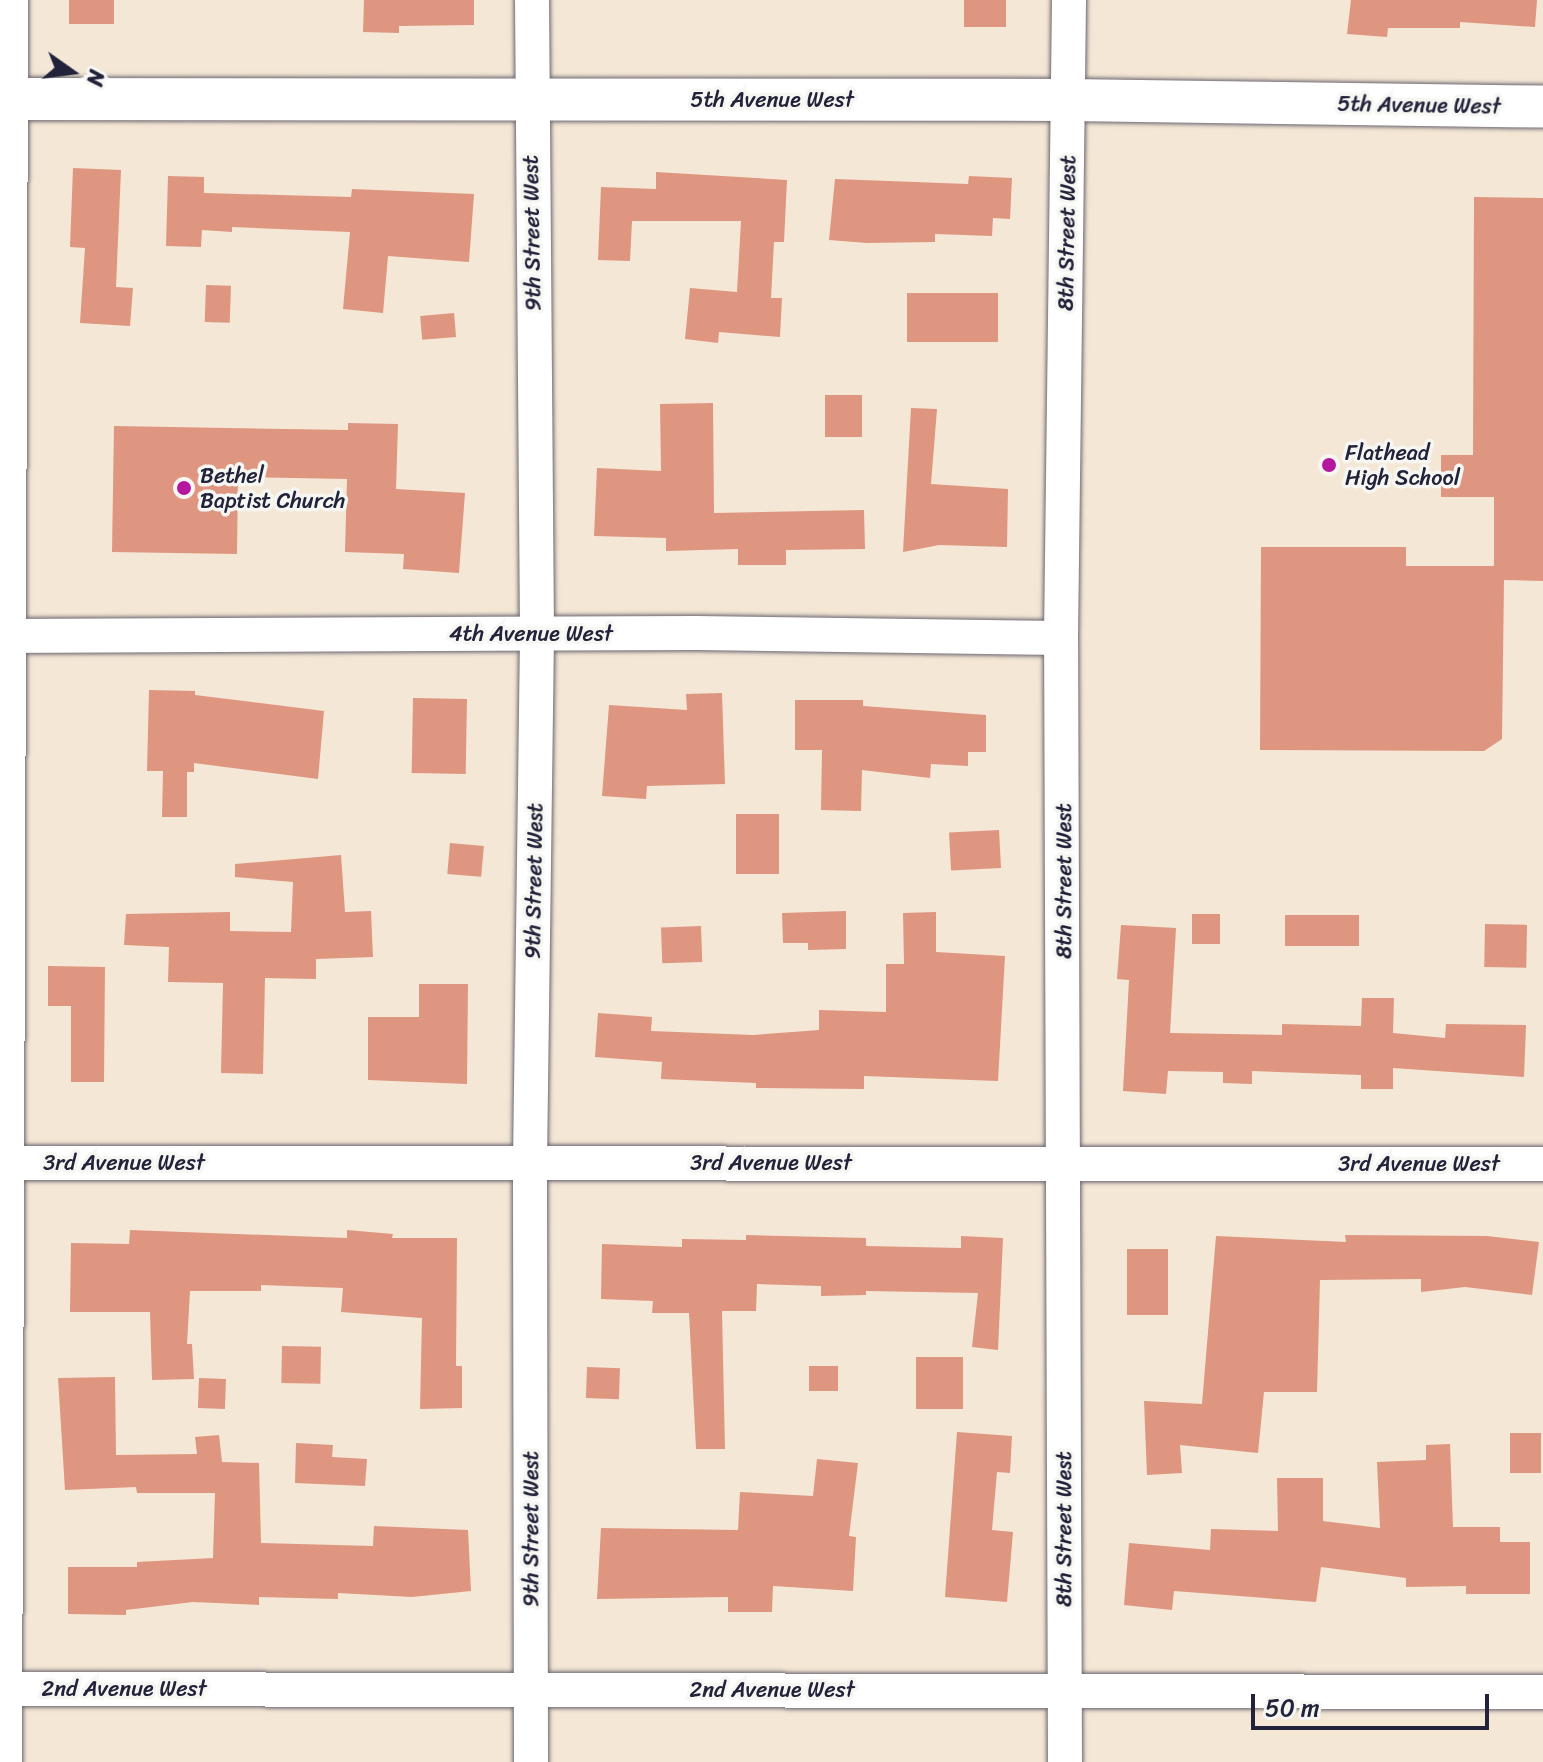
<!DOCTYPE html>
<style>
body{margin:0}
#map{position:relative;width:1543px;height:1762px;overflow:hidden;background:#f4e7d5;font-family:Sriracha,sans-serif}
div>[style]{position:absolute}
.building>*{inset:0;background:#de9680;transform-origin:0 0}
.roads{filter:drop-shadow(0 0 2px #6c6771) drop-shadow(0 0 2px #6c6771)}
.minor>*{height:34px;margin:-17px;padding:0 17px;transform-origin:17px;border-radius:17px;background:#fff}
.tertiary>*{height:42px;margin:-21px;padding:0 21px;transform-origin:21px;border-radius:21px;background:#fff}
.dots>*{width:22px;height:22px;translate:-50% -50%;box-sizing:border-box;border:4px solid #f6f6f2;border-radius:50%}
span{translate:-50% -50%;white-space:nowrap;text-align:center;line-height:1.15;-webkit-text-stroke:7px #f6f6f2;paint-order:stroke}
.street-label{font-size:22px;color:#22223b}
.poi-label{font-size:22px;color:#22223b}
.left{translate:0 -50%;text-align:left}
.north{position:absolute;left:32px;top:32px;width:80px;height:80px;-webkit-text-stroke:6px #f6f6f2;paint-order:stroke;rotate:104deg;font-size:22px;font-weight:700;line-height:32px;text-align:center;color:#22223b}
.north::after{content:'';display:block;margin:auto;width:28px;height:36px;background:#22223b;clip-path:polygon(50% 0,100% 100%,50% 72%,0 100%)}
.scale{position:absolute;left:1251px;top:1694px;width:238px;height:36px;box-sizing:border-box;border:4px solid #22223b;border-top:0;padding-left:10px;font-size:24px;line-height:28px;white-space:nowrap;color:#22223b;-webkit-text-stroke:6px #f6f6f2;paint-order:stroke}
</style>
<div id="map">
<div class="building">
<div style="left:69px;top:0;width:45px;height:24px"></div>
<div style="clip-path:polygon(364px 0,474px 0,474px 25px,399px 26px,399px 33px,363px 32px)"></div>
<div style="left:964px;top:0;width:42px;height:27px"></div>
<div style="clip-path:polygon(1351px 0,1537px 0,1535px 27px,1460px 22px,1460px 28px,1388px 28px,1387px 37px,1347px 34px)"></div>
<div style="clip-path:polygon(73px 168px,121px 170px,116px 287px,133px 288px,130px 326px,80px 323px,85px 248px,70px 247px)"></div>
<div style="clip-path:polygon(656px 172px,787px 180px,784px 242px,774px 242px,771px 298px,782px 298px,780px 337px,719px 332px,718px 343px,685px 339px,690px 288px,737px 292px,741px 221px,632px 221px,630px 261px,598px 260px,601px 187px,656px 189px)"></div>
<div style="clip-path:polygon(168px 176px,204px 177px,204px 193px,351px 197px,352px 189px,474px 194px,469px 262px,388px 256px,383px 313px,343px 309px,350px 232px,232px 227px,232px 232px,202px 230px,201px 247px,166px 246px)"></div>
<div style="clip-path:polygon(969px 176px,1012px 178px,1010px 219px,993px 218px,992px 236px,935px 234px,935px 242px,867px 243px,829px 240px,835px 179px,968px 184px)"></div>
<div style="clip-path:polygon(1474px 197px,1543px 198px,1543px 581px,1504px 580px,1502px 739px,1484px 751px,1260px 750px,1261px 547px,1406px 547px,1406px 566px,1494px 566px,1494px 497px,1441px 497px,1441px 455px,1473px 455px)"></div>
<div style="left:206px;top:285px;width:25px;height:37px;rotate:2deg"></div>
<div style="left:998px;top:293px;width:49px;height:91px;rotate:90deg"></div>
<div style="left:454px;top:313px;width:24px;height:34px;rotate:85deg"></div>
<div style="left:825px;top:395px;width:37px;height:42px"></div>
<div style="clip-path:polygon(713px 403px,714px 513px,864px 510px,865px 549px,786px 550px,786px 565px,738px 565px,738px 549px,666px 551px,666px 538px,594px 536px,597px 468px,661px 471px,660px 404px)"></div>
<div style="clip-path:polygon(911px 408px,937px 409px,931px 484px,1008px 489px,1007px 547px,939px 545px,903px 552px)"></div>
<div style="clip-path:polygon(348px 423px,398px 424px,396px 489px,465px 493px,459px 573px,403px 569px,404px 554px,345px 552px,347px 479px,238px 477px,237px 554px,112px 552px,114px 426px,348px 430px)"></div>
<div style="clip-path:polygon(149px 690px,195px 691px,195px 695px,324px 711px,318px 779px,194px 763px,194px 772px,187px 772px,187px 817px,162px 817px,163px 771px,147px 771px)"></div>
<div style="clip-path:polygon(722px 693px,725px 784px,647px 786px,646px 799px,602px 796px,609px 705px,687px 710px,686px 694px)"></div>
<div style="left:413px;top:698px;width:54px;height:75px;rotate:1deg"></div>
<div style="clip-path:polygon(795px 700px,863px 700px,863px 706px,986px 715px,986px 752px,968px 752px,968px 766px,931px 764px,930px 778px,862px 770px,861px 811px,821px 810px,822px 750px,795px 750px)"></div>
<div style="left:736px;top:814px;width:43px;height:60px"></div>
<div style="left:999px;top:830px;width:38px;height:50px;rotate:87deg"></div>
<div style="left:450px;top:843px;width:34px;height:31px;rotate:5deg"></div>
<div style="clip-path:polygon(341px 855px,345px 912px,371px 911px,373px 957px,316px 959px,316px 979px,265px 978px,263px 1074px,221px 1073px,223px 983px,168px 982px,169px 947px,124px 945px,126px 914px,230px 912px,230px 931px,291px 932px,293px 882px,235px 877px,235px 864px)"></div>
<div style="clip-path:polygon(846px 911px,846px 949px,808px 950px,808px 943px,783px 943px,782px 913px)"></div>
<div style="clip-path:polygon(936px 912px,936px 952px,1005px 956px,998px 1081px,864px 1076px,864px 1089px,756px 1088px,756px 1083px,661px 1079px,662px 1062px,595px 1057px,598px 1013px,652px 1017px,651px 1031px,753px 1035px,819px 1030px,819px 1010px,886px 1012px,886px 964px,904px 964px,903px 913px)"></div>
<div style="left:1192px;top:914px;width:28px;height:30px"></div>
<div style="left:1285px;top:915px;width:74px;height:31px"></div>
<div style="left:1485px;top:924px;width:42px;height:43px;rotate:1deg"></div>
<div style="clip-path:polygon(1121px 925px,1176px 928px,1170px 1033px,1282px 1035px,1282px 1024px,1361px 1026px,1362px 998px,1394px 998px,1393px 1033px,1445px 1038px,1446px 1024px,1526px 1025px,1524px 1077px,1393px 1068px,1393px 1089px,1361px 1089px,1361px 1075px,1252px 1071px,1252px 1084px,1223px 1083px,1223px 1072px,1168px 1071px,1166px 1094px,1123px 1091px,1129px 980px,1117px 979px)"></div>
<div style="left:701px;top:926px;width:36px;height:40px;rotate:88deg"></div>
<div style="clip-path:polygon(48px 966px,105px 967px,104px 1082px,71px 1082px,71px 1006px,48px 1006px)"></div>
<div style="clip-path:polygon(419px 984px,468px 984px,467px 1084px,368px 1080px,368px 1017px,419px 1017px)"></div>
<div style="clip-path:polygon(130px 1230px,347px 1238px,347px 1230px,393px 1234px,392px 1238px,457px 1238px,456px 1366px,462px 1366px,462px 1408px,420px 1409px,422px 1318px,341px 1312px,343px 1288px,261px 1285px,261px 1291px,190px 1291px,187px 1344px,192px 1344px,194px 1379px,152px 1380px,150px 1312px,70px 1312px,71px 1243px,129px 1244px)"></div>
<div style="clip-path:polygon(746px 1235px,866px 1238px,866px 1246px,961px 1248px,961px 1236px,1003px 1238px,998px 1350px,972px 1347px,978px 1293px,866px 1291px,866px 1295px,821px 1296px,821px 1286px,757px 1284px,756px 1311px,722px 1311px,725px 1449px,696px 1449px,689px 1313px,652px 1313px,653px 1301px,601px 1299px,602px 1244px,682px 1247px,682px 1239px,746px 1240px)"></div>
<div style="clip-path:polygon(1345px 1235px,1487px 1236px,1539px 1242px,1532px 1295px,1465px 1287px,1421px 1292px,1421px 1279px,1320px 1280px,1317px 1392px,1264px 1392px,1258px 1453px,1180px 1445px,1182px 1473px,1147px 1475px,1144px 1401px,1202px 1404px,1216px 1236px,1346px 1242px)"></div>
<div style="left:1127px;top:1249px;width:41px;height:66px"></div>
<div style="left:282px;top:1346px;width:39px;height:37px;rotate:1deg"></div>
<div style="left:916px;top:1357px;width:47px;height:52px"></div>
<div style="left:809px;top:1366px;width:29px;height:25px"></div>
<div style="left:587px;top:1367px;width:33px;height:31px;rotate:2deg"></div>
<div style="clip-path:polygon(115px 1377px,116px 1455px,197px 1454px,195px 1437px,219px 1435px,222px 1462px,259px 1463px,261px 1543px,373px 1546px,374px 1526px,468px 1530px,471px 1591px,412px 1597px,338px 1593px,338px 1599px,259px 1597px,259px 1605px,193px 1602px,126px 1610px,126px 1615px,68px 1614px,68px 1567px,137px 1567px,137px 1562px,213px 1558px,215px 1493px,137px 1493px,136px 1487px,65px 1490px,58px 1378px)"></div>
<div style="left:199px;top:1378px;width:27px;height:30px;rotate:2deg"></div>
<div style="clip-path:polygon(957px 1432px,1012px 1436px,1010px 1473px,997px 1472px,992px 1530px,1013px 1532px,1007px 1602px,945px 1597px)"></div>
<div style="left:1510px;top:1433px;width:31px;height:40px"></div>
<div style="clip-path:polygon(296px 1443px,333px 1445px,332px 1457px,367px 1459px,365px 1486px,295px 1483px)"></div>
<div style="clip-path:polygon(1450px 1444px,1453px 1527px,1500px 1527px,1500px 1542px,1530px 1542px,1530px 1594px,1466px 1594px,1466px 1586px,1406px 1587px,1406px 1578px,1321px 1567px,1316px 1602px,1174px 1591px,1172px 1610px,1124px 1605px,1129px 1543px,1210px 1550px,1211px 1529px,1278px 1531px,1277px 1478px,1323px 1478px,1323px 1521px,1380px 1528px,1377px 1462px,1426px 1460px,1426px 1445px)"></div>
<div style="clip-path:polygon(817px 1459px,858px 1463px,849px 1536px,856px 1537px,853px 1591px,773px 1586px,772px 1612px,728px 1612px,728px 1597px,597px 1599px,601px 1528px,738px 1530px,740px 1492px,813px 1496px)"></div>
</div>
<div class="roads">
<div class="minor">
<div style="left:0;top:636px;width:696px;rotate:-0.25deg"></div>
<div style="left:696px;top:633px;width:365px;rotate:0.8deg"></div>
<div style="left:0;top:1163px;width:1543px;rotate:0.04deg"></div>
<div style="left:0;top:1689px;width:1543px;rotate:0.11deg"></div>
<div style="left:5px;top:1762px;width:1762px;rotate:-89.8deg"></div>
<div style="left:531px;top:1762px;width:599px;rotate:-90.1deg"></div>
<div style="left:530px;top:1163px;width:529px;rotate:-89.24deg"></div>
<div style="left:537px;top:634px;width:634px;rotate:-90.45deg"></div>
<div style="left:1065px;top:1762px;width:1124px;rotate:-90.2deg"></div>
<div style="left:1061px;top:638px;width:638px;rotate:-89.28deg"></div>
</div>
<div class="tertiary">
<div style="left:0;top:99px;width:1069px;rotate:0.05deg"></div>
<div style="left:1069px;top:100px;width:474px;rotate:0.8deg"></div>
</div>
</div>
<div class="dots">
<div style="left:1329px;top:465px;background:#b5179e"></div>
<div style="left:184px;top:488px;background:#b5179e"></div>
</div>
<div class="street-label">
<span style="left:772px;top:100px">5th Avenue West</span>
<span style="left:1419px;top:105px;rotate:1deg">5th Avenue West</span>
<span style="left:532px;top:233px;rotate:-91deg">9th Street West</span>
<span style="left:1067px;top:233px;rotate:-89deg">8th Street West</span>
<span style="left:531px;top:634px">4th Avenue West</span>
<span style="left:534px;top:881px;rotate:-89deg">9th Street West</span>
<span style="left:1064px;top:881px;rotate:-90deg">8th Street West</span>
<span style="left:124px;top:1163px">3rd Avenue West</span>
<span style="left:771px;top:1163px">3rd Avenue West</span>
<span style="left:1419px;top:1164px">3rd Avenue West</span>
<span style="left:531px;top:1529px;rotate:-90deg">9th Street West</span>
<span style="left:1064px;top:1529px;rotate:-90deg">8th Street West</span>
<span style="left:124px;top:1689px">2nd Avenue West</span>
<span style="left:772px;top:1690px">2nd Avenue West</span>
</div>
<div class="poi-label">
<span class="left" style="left:1345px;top:465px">Flathead<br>High School</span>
<span class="left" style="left:200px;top:488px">Bethel<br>Baptist Church</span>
</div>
<div class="north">N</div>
<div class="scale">50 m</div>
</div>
